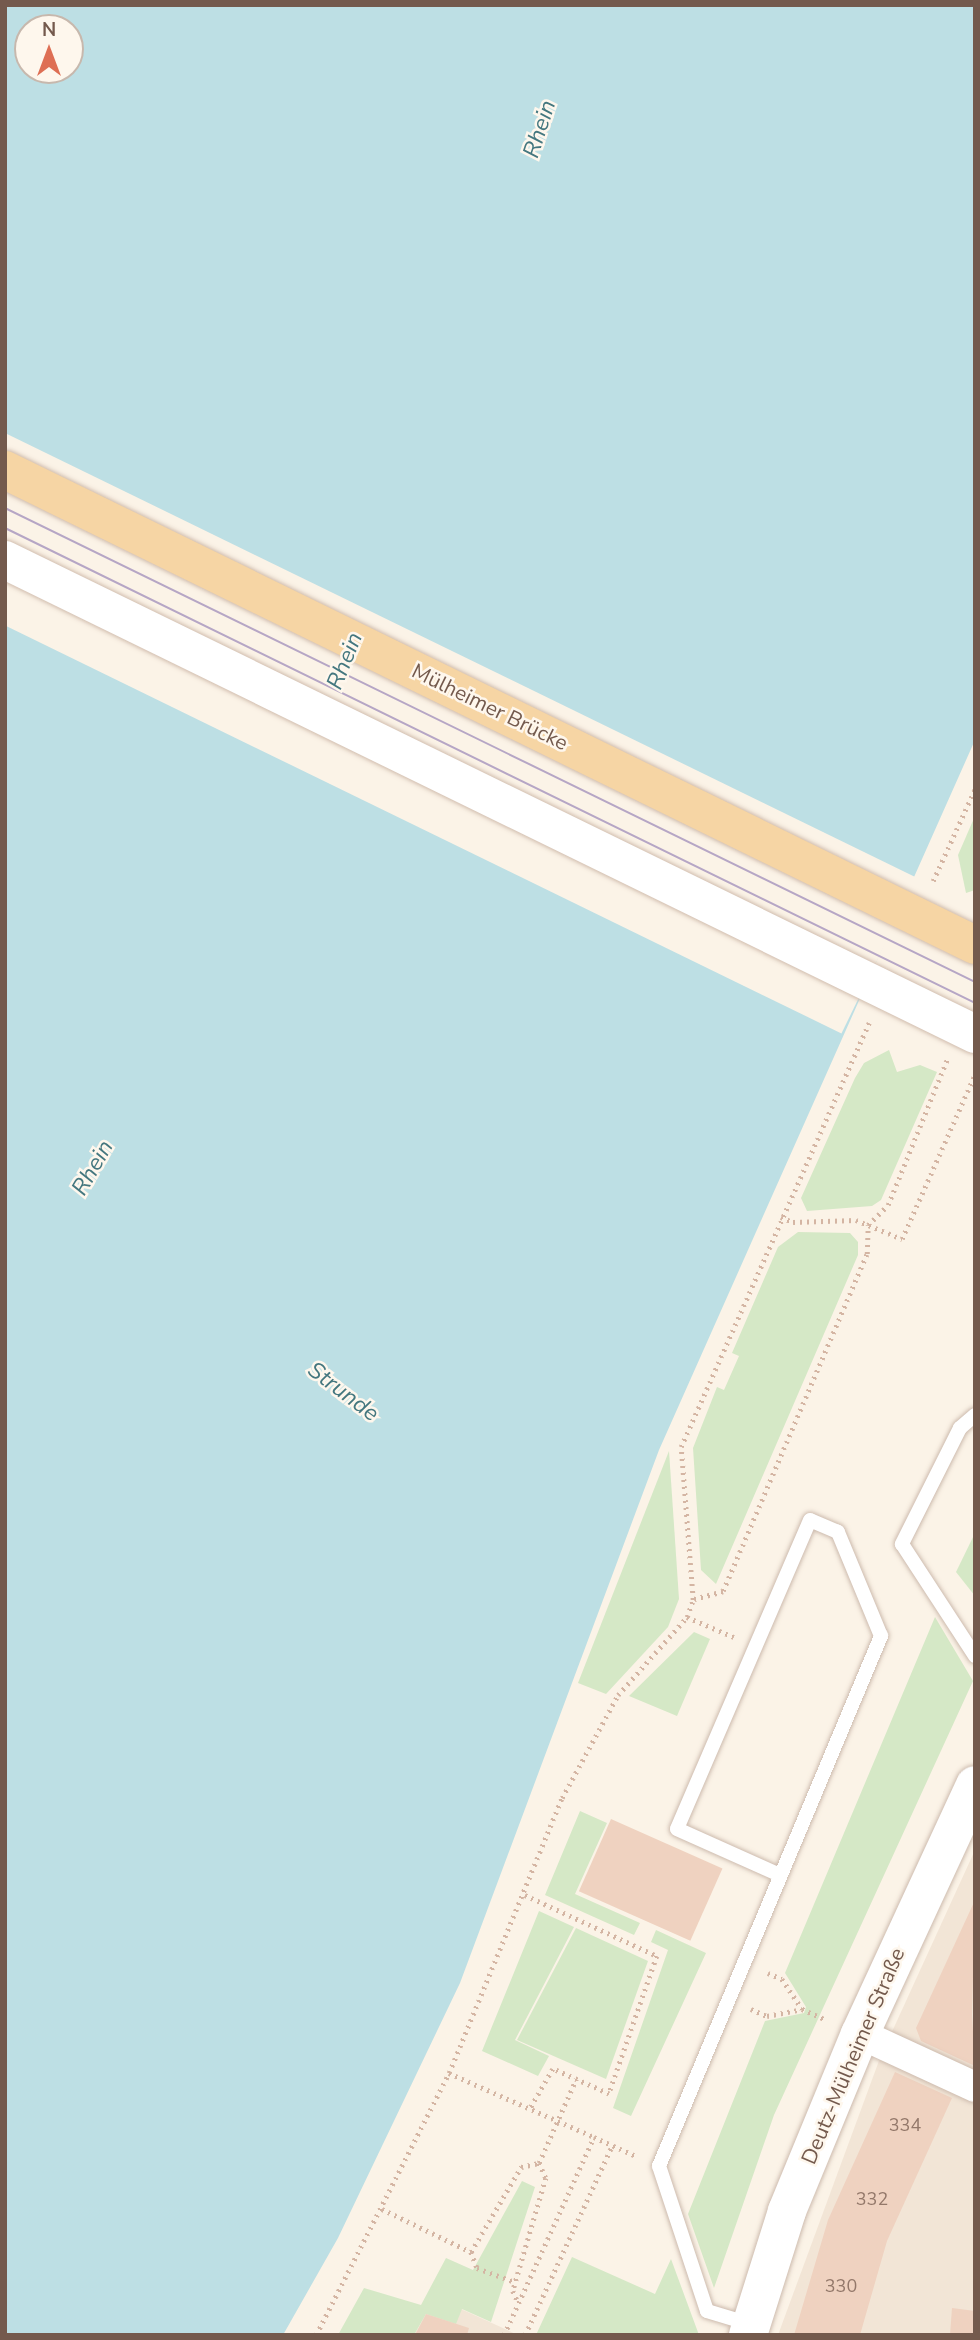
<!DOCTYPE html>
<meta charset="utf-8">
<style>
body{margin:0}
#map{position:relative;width:980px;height:2340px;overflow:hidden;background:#fbf3e7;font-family:"Nunito Sans",sans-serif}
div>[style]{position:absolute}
.residential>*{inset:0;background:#f2e5d6}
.green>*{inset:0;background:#d5e8c6}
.water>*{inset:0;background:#bddfe4}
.pier>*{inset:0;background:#fbf3e7;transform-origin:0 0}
.building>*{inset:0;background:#efd2c0;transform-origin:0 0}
.path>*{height:4.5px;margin-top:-2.25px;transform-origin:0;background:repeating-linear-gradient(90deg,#d4b5a3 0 2px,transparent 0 7px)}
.roads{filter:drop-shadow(0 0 2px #cdbbae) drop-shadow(0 0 2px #cdbbae)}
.lane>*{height:14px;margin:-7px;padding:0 7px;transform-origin:7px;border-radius:7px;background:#fff}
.street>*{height:30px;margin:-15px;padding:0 15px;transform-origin:15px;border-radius:15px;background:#fff}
.secondary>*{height:38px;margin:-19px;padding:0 19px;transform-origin:19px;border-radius:19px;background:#fff}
.tram>*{height:2px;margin:-1px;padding:0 1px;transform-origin:1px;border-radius:1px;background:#b6a6c5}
.bridges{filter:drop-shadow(0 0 2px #d1bdae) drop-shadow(0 0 2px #d1bdae)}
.secondary-bridge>*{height:38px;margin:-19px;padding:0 19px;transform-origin:19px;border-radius:19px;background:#fff}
.primary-bridge>*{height:38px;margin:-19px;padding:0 19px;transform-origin:19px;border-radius:19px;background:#f6d5a4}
span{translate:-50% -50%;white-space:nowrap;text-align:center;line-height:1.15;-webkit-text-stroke:5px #fef7ed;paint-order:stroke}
.number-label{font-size:18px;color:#93786a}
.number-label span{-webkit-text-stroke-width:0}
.street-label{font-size:21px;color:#745a4d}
.water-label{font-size:23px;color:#44777f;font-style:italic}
.frame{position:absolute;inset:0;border:7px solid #745a4d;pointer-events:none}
.north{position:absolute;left:14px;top:14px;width:70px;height:70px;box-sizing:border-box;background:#fef7ed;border:2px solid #c7b8ad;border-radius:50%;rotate:0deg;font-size:19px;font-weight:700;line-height:28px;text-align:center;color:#745a4d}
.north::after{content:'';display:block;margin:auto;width:24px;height:32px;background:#de6f54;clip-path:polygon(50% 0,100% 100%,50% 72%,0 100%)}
</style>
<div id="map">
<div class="residential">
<div style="clip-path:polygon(975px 1850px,975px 2335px,778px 2335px,880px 2058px)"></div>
<div style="clip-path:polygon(461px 2309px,518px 2335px,414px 2335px,426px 2314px)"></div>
</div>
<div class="green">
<div style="clip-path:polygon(975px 816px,975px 890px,966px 893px,958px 855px)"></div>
<div style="clip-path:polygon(889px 1050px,897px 1072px,920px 1065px,937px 1072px,881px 1200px,872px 1206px,807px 1211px,801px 1198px,855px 1078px,864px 1063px)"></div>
<div style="clip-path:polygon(798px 1232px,850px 1233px,858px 1242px,858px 1255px,716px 1584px,701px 1570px,693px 1448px,717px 1387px,724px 1390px,739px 1356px,732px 1353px,778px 1247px)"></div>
<div style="clip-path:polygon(669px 1451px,679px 1599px,668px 1627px,606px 1694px,578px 1683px)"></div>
<div style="clip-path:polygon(975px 1533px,975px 1596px,956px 1572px)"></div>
<div style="clip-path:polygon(935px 1617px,973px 1681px,774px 2115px,714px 2288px,688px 2214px,765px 2021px,804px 2013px,806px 2007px,785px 1973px)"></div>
<div style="clip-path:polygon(694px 1632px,710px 1639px,677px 1716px,629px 1696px)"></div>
<div style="clip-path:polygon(580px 1811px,607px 1823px,575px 1894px,640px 1923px,634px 1935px,545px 1895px)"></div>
<div style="clip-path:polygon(539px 1911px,574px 1927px,515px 2040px,549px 2056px,538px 2076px,482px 2051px)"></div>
<div style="clip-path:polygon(576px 1928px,648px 1961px,606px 2079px,517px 2040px)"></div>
<div style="clip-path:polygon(656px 1930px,706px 1953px,631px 2116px,613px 2108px,668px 1950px,651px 1942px)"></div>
<div style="clip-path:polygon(522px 2181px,535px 2187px,491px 2322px,462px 2309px,456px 2324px,426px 2314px,414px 2335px,338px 2335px,364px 2288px,421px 2305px,446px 2258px,473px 2270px)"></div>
<div style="clip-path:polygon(572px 2257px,655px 2294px,671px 2259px,699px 2335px,536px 2335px)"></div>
</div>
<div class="water">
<div style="clip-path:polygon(evenodd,5px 5px,975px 5px,975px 740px,659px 1450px,460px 1983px,338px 2238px,283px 2335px,5px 2335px,5px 5px,28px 28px,70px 28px,70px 70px,28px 70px,28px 28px)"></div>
</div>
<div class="pier">
<div style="left:5px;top:433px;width:1015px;height:173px;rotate:26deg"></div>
</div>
<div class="building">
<div style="left:611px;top:1819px;width:122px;height:79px;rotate:24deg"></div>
<div style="clip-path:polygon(975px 1900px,972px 2014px,975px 2066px,921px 2041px,916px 2028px)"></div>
<div style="clip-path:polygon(895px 2072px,952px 2098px,887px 2241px,860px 2335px,794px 2335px,828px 2220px)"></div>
<div style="clip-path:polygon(952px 2308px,975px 2311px,975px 2335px,950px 2335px)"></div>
<div style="clip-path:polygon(426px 2314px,469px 2328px,467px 2335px,415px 2335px)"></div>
</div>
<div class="path">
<div style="left:933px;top:881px;width:101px;rotate:-65.5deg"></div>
<div style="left:781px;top:1217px;width:13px;rotate:23deg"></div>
<div style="left:793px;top:1222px;width:63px;rotate:-1.8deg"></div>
<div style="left:856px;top:1220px;width:50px;rotate:22.4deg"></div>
<div style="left:902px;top:1239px;width:180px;rotate:-66.1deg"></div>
<div style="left:694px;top:1599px;width:30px;rotate:-15deg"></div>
<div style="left:723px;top:1591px;width:366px;rotate:-66.9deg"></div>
<div style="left:867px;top:1254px;width:29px;rotate:-88deg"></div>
<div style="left:868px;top:1225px;width:28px;rotate:-45deg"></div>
<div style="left:888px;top:1205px;width:157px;rotate:-67.9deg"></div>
<div style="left:687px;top:1617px;width:51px;rotate:23.1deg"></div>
<div style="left:525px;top:1895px;width:145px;rotate:24.8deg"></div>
<div style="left:657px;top:1956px;width:146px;rotate:109.2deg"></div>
<div style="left:609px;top:2094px;width:61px;rotate:-155.9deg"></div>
<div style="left:553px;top:2069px;width:46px;rotate:119.9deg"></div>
<div style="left:768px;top:1973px;width:15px;rotate:23deg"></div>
<div style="left:782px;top:1979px;width:36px;rotate:56deg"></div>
<div style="left:802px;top:2009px;width:27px;rotate:24deg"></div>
<div style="left:751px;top:2009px;width:17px;rotate:24deg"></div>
<div style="left:767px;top:2016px;width:36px;rotate:-11deg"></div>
<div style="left:449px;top:2073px;width:158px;rotate:23.8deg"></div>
<div style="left:539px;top:2163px;width:92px;rotate:-66.2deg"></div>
<div style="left:382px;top:2209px;width:99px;rotate:25.8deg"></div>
<div style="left:471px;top:2252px;width:99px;rotate:-59.5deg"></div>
<div style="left:521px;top:2167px;width:18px;rotate:-13deg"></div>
<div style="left:539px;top:2163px;width:17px;rotate:65deg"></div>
<div style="left:546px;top:2178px;width:118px;rotate:106.3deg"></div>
<div style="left:513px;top:2291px;width:10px;rotate:66deg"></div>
<div style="left:471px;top:2252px;width:17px;rotate:69deg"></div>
<div style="left:477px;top:2268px;width:40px;rotate:20.2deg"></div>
<div style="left:316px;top:2335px;width:294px;rotate:-63.1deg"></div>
<div style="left:449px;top:2073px;width:297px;rotate:-67.7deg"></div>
<div style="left:562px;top:1798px;width:117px;rotate:-61.5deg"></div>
<div style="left:618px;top:1695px;width:104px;rotate:-48.5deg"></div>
<div style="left:687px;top:1617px;width:18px;rotate:-71deg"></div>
<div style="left:693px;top:1600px;width:153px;rotate:-94.5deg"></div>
<div style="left:681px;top:1447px;width:464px;rotate:-66.1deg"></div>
<div style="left:504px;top:2335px;width:217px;rotate:-65.6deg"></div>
<div style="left:594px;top:2137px;width:46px;rotate:24.3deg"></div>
<div style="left:525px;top:2335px;width:208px;rotate:-65.3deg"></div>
</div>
<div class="roads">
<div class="lane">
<div style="left:975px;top:1415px;width:20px;rotate:139deg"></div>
<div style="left:960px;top:1428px;width:130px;rotate:116.6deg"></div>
<div style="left:902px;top:1544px;width:134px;rotate:56.9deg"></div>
<div style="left:750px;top:2324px;width:45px;rotate:-163.2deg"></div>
<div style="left:707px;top:2311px;width:153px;rotate:-108.3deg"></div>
<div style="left:659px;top:2166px;width:575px;rotate:-67.27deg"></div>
<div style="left:881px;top:1636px;width:113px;rotate:-112.5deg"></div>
<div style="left:838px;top:1532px;width:30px;rotate:-157deg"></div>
<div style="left:810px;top:1520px;width:336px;rotate:113.3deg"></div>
<div style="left:677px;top:1829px;width:113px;rotate:24.1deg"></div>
</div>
<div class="street">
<div style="left:860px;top:2034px;width:127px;rotate:24.7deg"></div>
</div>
<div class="secondary">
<div style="left:748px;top:2335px;width:130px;rotate:-72.5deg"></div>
<div style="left:787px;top:2211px;width:191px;rotate:-67.6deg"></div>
<div style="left:860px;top:2034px;width:274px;rotate:-65.2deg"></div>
</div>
</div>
<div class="tram">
<div style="left:5px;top:508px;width:1080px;rotate:26.04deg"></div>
<div style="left:5px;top:528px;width:1080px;rotate:26.09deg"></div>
</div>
<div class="bridges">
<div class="secondary-bridge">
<div style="left:5px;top:560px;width:1080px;rotate:26.04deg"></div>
</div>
<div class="primary-bridge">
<div style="left:5px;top:470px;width:1080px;rotate:26.09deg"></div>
</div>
</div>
<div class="number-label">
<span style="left:905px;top:2125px">334</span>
<span style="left:872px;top:2199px">332</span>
<span style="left:841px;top:2286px">330</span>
</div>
<div class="street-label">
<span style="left:490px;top:707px;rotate:26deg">Mülheimer Brücke</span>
<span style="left:853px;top:2056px;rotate:-67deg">Deutz-Mülheimer Straße</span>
</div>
<div class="water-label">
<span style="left:540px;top:129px;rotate:-72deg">Rhein</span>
<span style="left:345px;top:661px;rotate:-68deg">Rhein</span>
<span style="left:93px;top:1168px;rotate:-60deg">Rhein</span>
<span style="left:343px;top:1392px;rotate:37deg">Strunde</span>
</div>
<div class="frame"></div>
<div class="north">N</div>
</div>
